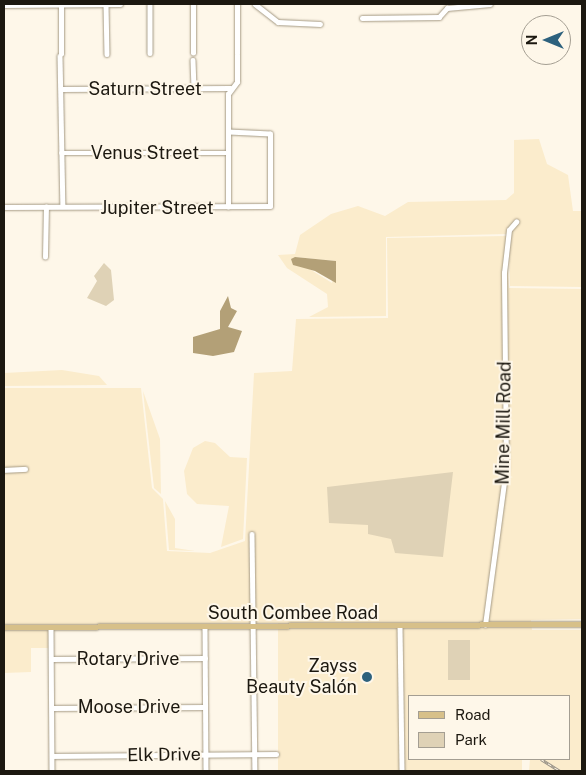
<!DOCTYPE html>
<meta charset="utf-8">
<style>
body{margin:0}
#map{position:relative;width:586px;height:775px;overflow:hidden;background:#fef7e9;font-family:"Public Sans",sans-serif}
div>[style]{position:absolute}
.built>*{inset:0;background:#fbeccc}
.green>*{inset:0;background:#dfd2b6;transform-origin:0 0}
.water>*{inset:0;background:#b3a077}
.roads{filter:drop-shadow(0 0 1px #a59a84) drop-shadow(0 0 1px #a59a84)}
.minor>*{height:4.5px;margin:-2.25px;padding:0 2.25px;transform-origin:2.25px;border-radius:2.25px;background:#fff}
.major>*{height:5px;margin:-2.5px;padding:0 2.5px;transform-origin:2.5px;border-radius:2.5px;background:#d7c089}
.rail>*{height:3px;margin-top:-1.5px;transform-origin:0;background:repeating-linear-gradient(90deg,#fef7e9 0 4px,#989287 0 8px);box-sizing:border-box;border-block:1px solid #989287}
.dots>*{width:14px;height:14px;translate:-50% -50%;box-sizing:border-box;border:2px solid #fef7e9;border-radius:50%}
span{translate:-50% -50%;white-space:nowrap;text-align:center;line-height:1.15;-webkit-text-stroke:4px #fef7e9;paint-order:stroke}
.street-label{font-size:18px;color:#1c1810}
.poi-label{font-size:18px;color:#1c1810}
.right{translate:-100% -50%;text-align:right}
.frame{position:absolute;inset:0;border:5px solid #1c1810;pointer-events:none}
.legend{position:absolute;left:408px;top:695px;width:162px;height:65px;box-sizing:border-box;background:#fef7e9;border:1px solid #a49e92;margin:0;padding:6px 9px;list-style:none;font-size:15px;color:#1c1810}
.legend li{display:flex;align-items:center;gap:10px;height:25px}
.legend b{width:25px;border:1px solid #a49e92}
.north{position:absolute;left:521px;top:15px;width:50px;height:50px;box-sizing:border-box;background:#fef7e9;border:1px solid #a49e92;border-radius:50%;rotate:270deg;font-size:14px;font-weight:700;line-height:20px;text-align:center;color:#1c1810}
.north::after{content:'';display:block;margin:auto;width:18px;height:22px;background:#2d617d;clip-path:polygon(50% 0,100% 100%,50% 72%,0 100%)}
</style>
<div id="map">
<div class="built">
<div style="clip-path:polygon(evenodd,539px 139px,547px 164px,568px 175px,573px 211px,582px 211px,582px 287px,510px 286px,509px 254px,512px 230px,519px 221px,515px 219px,506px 234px,386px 237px,386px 316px,309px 317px,328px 307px,327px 294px,287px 268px,278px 255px,295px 254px,300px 235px,331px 214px,358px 206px,385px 216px,408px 202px,506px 200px,514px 193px,514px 140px,539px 139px,295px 257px,336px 261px,332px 283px,308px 268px,295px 257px)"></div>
<div style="clip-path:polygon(506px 236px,509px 288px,582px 289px,582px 619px,531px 620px,532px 630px,582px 630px,582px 771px,529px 771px,530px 759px,570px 759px,570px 696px,410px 696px,410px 759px,522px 759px,522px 771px,278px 771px,278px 623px,4px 626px,4px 388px,141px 388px,152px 488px,163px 499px,167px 551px,210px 553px,245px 541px,254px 373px,292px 371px,296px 319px,388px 318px,387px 238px)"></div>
<div style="clip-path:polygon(62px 370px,99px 376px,107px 385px,4px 386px,4px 373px)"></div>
<div style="clip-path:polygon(143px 391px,160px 439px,161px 494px,154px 488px)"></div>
<div style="clip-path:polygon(205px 441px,215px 443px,230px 457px,247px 458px,243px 539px,221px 547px,229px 506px,197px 504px,187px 494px,184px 471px,193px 448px)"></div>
<div style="clip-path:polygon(165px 501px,175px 519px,175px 548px,195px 551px,169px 550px)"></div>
<div style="clip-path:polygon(4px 629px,49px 629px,49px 648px,31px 648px,31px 672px,4px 673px)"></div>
</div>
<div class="green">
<div style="clip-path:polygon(104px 263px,111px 270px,114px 300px,106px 306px,87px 298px,97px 281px,94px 276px)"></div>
<div style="clip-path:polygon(453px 472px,443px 557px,395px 553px,391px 539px,368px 534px,368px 525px,329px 523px,327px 487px)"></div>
<div style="left:470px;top:640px;width:40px;height:22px;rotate:90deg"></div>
</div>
<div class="water">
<div style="clip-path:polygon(295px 257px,336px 261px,336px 283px,315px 271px,293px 265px,291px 259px)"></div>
<div style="clip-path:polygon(228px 296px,231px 308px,237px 311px,228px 327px,242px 331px,234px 352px,213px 356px,193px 353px,193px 337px,220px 329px,220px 311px)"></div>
</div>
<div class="roads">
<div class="minor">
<div style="left:106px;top:4px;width:50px;rotate:88.9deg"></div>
<div style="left:150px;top:4px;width:49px;rotate:90deg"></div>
<div style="left:255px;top:4px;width:29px;rotate:38deg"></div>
<div style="left:278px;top:22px;width:42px;rotate:2.7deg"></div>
<div style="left:4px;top:5px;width:116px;rotate:-0.5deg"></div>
<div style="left:447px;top:8px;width:43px;rotate:-5.3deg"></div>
<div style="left:362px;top:18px;width:77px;rotate:-0.7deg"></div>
<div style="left:439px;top:17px;width:12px;rotate:-48deg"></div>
<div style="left:193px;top:53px;width:49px;rotate:-90deg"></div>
<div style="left:237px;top:53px;width:49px;rotate:-90deg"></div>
<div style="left:61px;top:54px;width:50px;rotate:-90deg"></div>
<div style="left:60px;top:56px;width:150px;rotate:88.9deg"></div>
<div style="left:193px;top:60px;width:28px;rotate:88deg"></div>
<div style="left:61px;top:89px;width:169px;rotate:-0.3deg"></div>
<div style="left:61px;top:153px;width:167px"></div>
<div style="left:4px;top:207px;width:266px;rotate:-0.2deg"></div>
<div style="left:270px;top:206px;width:72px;rotate:-90deg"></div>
<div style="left:270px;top:134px;width:41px;rotate:-177.2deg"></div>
<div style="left:228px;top:207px;width:113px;rotate:-90deg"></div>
<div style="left:228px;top:94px;width:15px;rotate:-53deg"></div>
<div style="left:237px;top:82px;width:27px;rotate:-90deg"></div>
<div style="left:45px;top:257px;width:50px;rotate:-88.9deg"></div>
<div style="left:4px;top:470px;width:21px;rotate:-3deg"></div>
<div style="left:252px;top:534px;width:237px;rotate:89.3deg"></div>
<div style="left:485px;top:625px;width:158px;rotate:-82.4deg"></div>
<div style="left:506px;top:468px;width:195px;rotate:-90.6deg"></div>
<div style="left:504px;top:273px;width:43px;rotate:-83.4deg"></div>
<div style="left:509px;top:230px;width:11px;rotate:-49deg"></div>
<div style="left:400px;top:626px;width:145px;rotate:89.2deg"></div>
<div style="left:51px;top:627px;width:144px;rotate:89.6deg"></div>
<div style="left:205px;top:627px;width:144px;rotate:89.6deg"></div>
<div style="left:51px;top:659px;width:154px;rotate:-0.4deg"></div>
<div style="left:52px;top:708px;width:153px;rotate:-0.4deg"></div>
<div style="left:52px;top:756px;width:224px;rotate:-0.5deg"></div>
</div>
<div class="major">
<div style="left:4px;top:627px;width:578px;rotate:-0.3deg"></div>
</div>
</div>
<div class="rail">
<div style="left:541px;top:759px;width:22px;rotate:32deg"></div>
</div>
<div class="dots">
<div style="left:367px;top:677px;background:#2d617d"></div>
</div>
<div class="street-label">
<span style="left:145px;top:89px">Saturn Street</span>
<span style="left:145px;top:153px">Venus Street</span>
<span style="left:157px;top:208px">Jupiter Street</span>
<span style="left:504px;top:423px;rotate:-89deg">Mine Mill Road</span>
<span style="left:293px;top:613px">South Combee Road</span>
<span style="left:128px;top:659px">Rotary Drive</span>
<span style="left:129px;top:707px">Moose Drive</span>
<span style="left:164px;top:755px;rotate:-1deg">Elk Drive</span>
</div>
<div class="poi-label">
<span class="right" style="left:357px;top:677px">Zayss<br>Beauty Salón</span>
</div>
<div class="frame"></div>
<ul class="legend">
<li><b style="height:6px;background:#d7c089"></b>Road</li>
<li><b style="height:14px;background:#dfd2b6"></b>Park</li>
</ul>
<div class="north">N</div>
</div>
